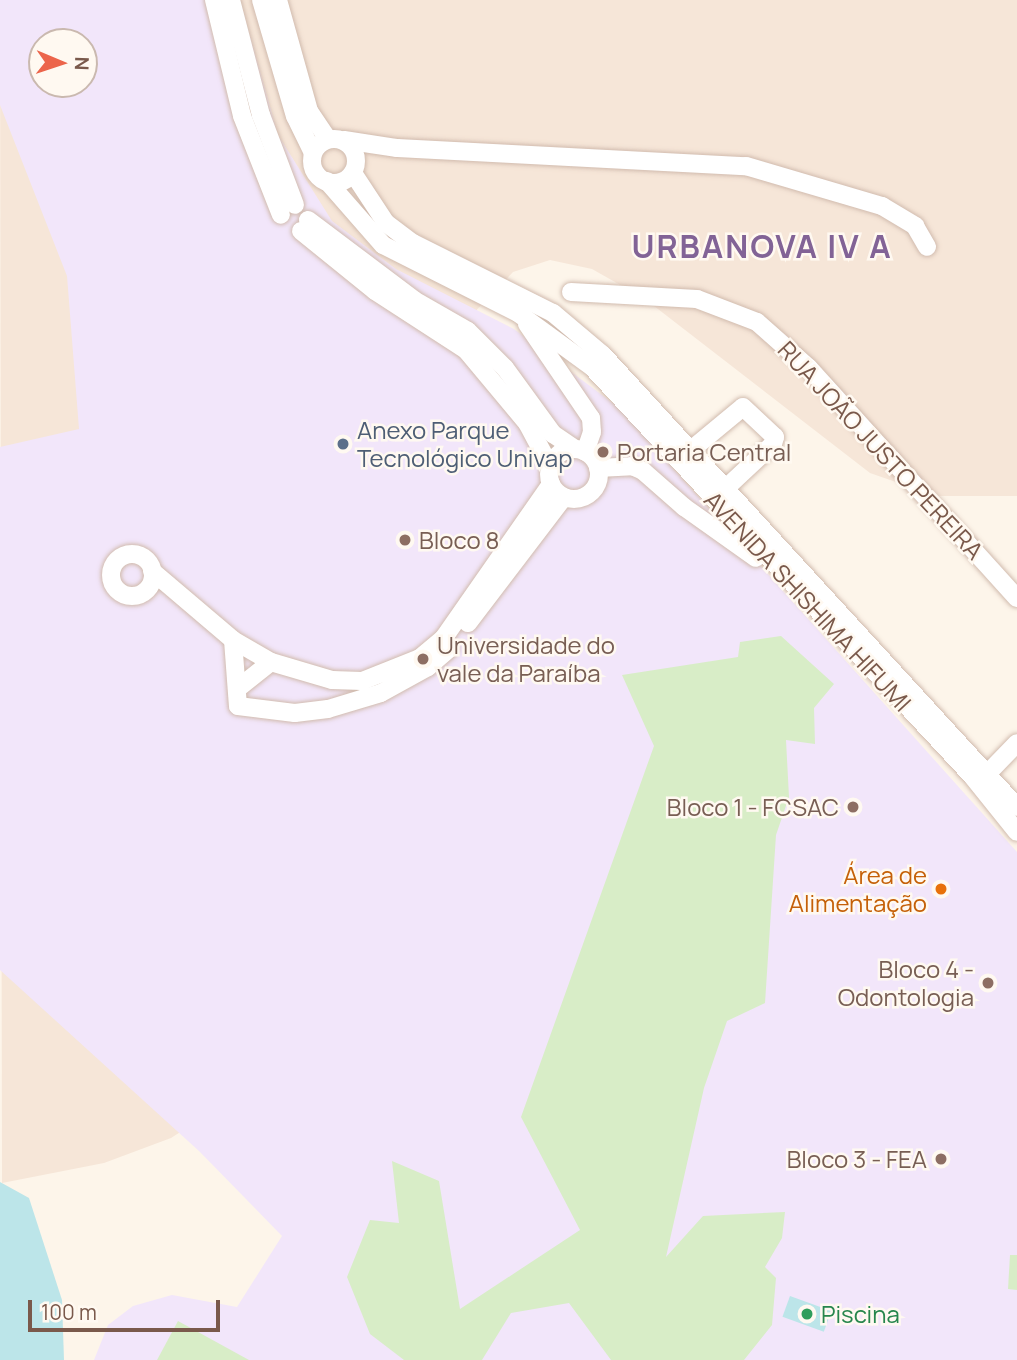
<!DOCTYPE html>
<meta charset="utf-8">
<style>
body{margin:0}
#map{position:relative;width:1017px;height:1360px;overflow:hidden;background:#fdf5ea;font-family:Manrope,sans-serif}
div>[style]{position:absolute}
.residential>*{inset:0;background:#f6e6d8}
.education>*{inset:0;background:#f2e6fa}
.green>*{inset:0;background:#d8edc7}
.water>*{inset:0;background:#bce5e9;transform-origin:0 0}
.roads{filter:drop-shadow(0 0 2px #d1bbae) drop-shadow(0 0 2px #d1bbae)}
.minor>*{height:18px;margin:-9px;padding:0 9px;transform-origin:9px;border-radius:9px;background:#fff}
.minor>.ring{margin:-9px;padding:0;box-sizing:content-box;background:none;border:18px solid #fff;border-radius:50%}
.dots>*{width:19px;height:19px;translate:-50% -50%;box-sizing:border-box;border:4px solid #fff9f1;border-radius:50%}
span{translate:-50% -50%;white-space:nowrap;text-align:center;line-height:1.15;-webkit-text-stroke:5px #fff9f1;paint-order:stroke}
.service-label{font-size:24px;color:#4e5e75}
.left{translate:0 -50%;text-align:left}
.street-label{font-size:24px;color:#7a594b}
.education-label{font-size:24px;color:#785e54}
.right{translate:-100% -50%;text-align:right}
.food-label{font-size:24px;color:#c56008}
.leisure-label{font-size:24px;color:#27864d}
.district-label{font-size:32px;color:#826396;font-weight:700;letter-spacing:2px}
.north{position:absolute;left:28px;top:28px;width:70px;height:70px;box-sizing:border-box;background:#fff9f1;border:2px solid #cab9af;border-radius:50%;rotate:92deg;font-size:19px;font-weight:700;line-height:28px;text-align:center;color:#7a594b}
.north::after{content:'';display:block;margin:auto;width:24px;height:32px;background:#ec654b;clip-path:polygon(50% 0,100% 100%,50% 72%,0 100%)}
.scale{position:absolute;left:28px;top:1300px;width:192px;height:32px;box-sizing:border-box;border:4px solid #7a594b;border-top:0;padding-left:9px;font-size:21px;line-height:24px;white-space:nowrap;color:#7a594b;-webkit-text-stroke:5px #fff9f1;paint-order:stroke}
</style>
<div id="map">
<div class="residential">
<div style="clip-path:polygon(evenodd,0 0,1017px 0,1017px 496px,936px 496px,870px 473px,645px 299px,592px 269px,550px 260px,513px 272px,465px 322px,236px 1096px,171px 1138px,104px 1163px,2px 1183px,0 0,42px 42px,84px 42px,84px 84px,42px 84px,42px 42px)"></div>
</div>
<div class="education">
<div style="clip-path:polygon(evenodd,0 0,240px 0,278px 135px,332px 221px,396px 269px,514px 329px,618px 407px,1017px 852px,1017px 1360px,94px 1360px,108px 1325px,133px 1306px,172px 1295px,237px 1307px,282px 1236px,199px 1151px,0 970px,0 447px,79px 429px,67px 276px,0 105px,0 0,42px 42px,84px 42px,84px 84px,42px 84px,42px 42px)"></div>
</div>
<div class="green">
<div style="clip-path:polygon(781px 636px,834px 684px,814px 708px,815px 744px,786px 740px,789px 797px,776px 835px,765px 1003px,727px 1021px,704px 1088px,666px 1257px,703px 1216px,785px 1212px,782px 1238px,765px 1267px,776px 1278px,772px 1325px,744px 1360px,611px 1360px,569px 1303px,511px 1313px,482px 1360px,404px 1360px,370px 1334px,347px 1277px,370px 1220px,399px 1223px,392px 1161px,439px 1181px,460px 1309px,580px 1230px,521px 1117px,654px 746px,622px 675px,738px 657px,740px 642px)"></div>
<div style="clip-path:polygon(1010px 1255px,1017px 1255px,1017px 1290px,1008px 1289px)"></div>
<div style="clip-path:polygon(178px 1321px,249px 1360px,157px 1360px)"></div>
</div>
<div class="water">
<div style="clip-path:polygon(0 1182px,29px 1198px,62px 1300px,64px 1360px,0 1360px)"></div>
<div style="left:790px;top:1296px;width:44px;height:22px;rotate:20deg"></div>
</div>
<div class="roads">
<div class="minor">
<div style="left:214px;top:0;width:119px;rotate:76.4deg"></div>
<div style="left:242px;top:116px;width:106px;rotate:68.5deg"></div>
<div style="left:231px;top:0;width:119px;rotate:75.4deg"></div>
<div style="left:261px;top:115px;width:96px;rotate:69.3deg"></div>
<div style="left:261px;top:0;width:121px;rotate:73.7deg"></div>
<div style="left:295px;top:116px;width:41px;rotate:64.1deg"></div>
<div style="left:278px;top:0;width:115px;rotate:74.4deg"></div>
<div style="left:309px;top:111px;width:34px;rotate:56deg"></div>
<div class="ring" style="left:312px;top:139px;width:26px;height:26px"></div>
<div style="left:344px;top:140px;width:54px;rotate:8.6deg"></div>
<div style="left:397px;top:148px;width:349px;rotate:3deg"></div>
<div style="left:746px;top:166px;width:142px;rotate:16.4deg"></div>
<div style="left:882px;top:206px;width:39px;rotate:31deg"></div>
<div style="left:915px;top:226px;width:24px;rotate:60deg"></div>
<div style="left:353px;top:173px;width:60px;rotate:56.6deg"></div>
<div style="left:386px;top:223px;width:34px;rotate:37deg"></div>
<div style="left:413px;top:243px;width:157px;rotate:26.6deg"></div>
<div style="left:553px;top:313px;width:65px;rotate:40deg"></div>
<div style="left:603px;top:355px;width:613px;rotate:47.51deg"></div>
<div style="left:327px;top:181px;width:85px;rotate:48.8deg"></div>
<div style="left:383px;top:245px;width:151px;rotate:26.7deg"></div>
<div style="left:518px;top:313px;width:92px;rotate:36.1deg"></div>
<div style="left:592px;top:367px;width:560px;rotate:47.1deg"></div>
<div style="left:973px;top:777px;width:70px;rotate:51.3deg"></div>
<div style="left:308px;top:220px;width:133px;rotate:37deg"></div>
<div style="left:414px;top:300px;width:62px;rotate:29.9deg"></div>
<div style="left:468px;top:331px;width:52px;rotate:45deg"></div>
<div style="left:505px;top:368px;width:82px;rotate:54deg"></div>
<div style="left:553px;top:434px;width:27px;rotate:34deg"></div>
<div style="left:301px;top:231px;width:95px;rotate:39deg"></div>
<div style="left:375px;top:291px;width:108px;rotate:33deg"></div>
<div style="left:466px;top:350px;width:95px;rotate:50.1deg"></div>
<div style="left:527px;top:423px;width:49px;rotate:61.9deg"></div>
<div style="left:571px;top:292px;width:126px;rotate:3.2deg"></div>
<div style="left:697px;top:299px;width:64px;rotate:21deg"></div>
<div style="left:757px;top:322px;width:69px;rotate:41.5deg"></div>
<div style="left:809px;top:368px;width:310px;rotate:47.9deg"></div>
<div style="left:527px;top:324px;width:114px;rotate:55.8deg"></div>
<div style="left:591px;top:418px;width:14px;rotate:86deg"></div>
<div style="left:592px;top:432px;width:21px;rotate:109deg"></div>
<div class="ring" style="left:549px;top:449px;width:32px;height:32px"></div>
<div style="left:691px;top:450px;width:67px;rotate:-39.6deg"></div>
<div style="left:743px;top:407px;width:44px;rotate:43.2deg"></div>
<div style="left:775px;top:437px;width:7px;rotate:106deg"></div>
<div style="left:773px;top:444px;width:64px;rotate:136.9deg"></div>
<div style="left:598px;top:468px;width:34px;rotate:-3deg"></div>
<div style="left:632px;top:466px;width:12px;rotate:24deg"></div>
<div style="left:643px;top:471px;width:55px;rotate:41.3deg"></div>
<div style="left:684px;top:507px;width:88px;rotate:35.3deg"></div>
<div class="ring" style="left:111px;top:554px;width:24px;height:24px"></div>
<div style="left:152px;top:571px;width:106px;rotate:40.4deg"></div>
<div style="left:233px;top:640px;width:44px;rotate:30.1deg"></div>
<div style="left:271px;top:662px;width:64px;rotate:16.4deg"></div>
<div style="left:332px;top:680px;width:30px;rotate:2deg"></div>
<div style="left:362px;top:681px;width:62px;rotate:-21.6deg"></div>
<div style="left:420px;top:658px;width:30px;rotate:-40deg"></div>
<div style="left:443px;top:639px;width:189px;rotate:-55.1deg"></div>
<div style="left:468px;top:623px;width:158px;rotate:-52.7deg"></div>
<div style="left:233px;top:640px;width:66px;rotate:85.7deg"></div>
<div style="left:238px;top:706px;width:57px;rotate:7deg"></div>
<div style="left:295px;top:713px;width:33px;rotate:-7deg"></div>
<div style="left:328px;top:709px;width:55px;rotate:-16.8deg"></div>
<div style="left:381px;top:693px;width:54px;rotate:-29deg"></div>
<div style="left:428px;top:667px;width:28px;rotate:-41deg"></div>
<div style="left:237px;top:689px;width:43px;rotate:-38.5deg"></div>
<div style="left:989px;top:772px;width:40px;rotate:-46deg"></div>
</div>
</div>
<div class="dots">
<div style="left:343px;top:444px;background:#5c6f8a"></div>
<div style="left:603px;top:452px;background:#8d6e63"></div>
<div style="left:405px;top:540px;background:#8d6e63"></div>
<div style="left:423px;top:659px;background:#8d6e63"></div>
<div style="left:853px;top:807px;background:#8d6e63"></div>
<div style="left:941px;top:889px;background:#e8710a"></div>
<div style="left:988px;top:983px;background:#8d6e63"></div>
<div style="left:941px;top:1159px;background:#8d6e63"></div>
<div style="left:807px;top:1314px;background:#2e9e5b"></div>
</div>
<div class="service-label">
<span class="left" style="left:357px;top:444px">Anexo Parque<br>Tecnológico Univap</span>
</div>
<div class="street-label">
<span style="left:881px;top:450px;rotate:47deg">RUA JOÃO JUSTO PEREIRA</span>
<span style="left:808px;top:601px;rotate:47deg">AVENIDA SHISHIMA HIFUMI</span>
</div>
<div class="education-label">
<span class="left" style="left:617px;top:452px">Portaria Central</span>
<span class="left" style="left:419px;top:540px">Bloco 8</span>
<span class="left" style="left:437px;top:659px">Universidade do<br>vale da Paraíba</span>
<span class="right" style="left:839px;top:807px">Bloco 1 - FCSAC</span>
<span class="right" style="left:974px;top:983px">Bloco 4 -<br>Odontologia</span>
<span class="right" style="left:927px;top:1159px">Bloco 3 - FEA</span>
</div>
<div class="food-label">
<span class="right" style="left:927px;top:889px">Área de<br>Alimentação</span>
</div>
<div class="leisure-label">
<span class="left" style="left:821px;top:1314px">Piscina</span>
</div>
<div class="district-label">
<span style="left:762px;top:246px">URBANOVA IV A</span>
</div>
<div class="north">N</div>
<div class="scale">100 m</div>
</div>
